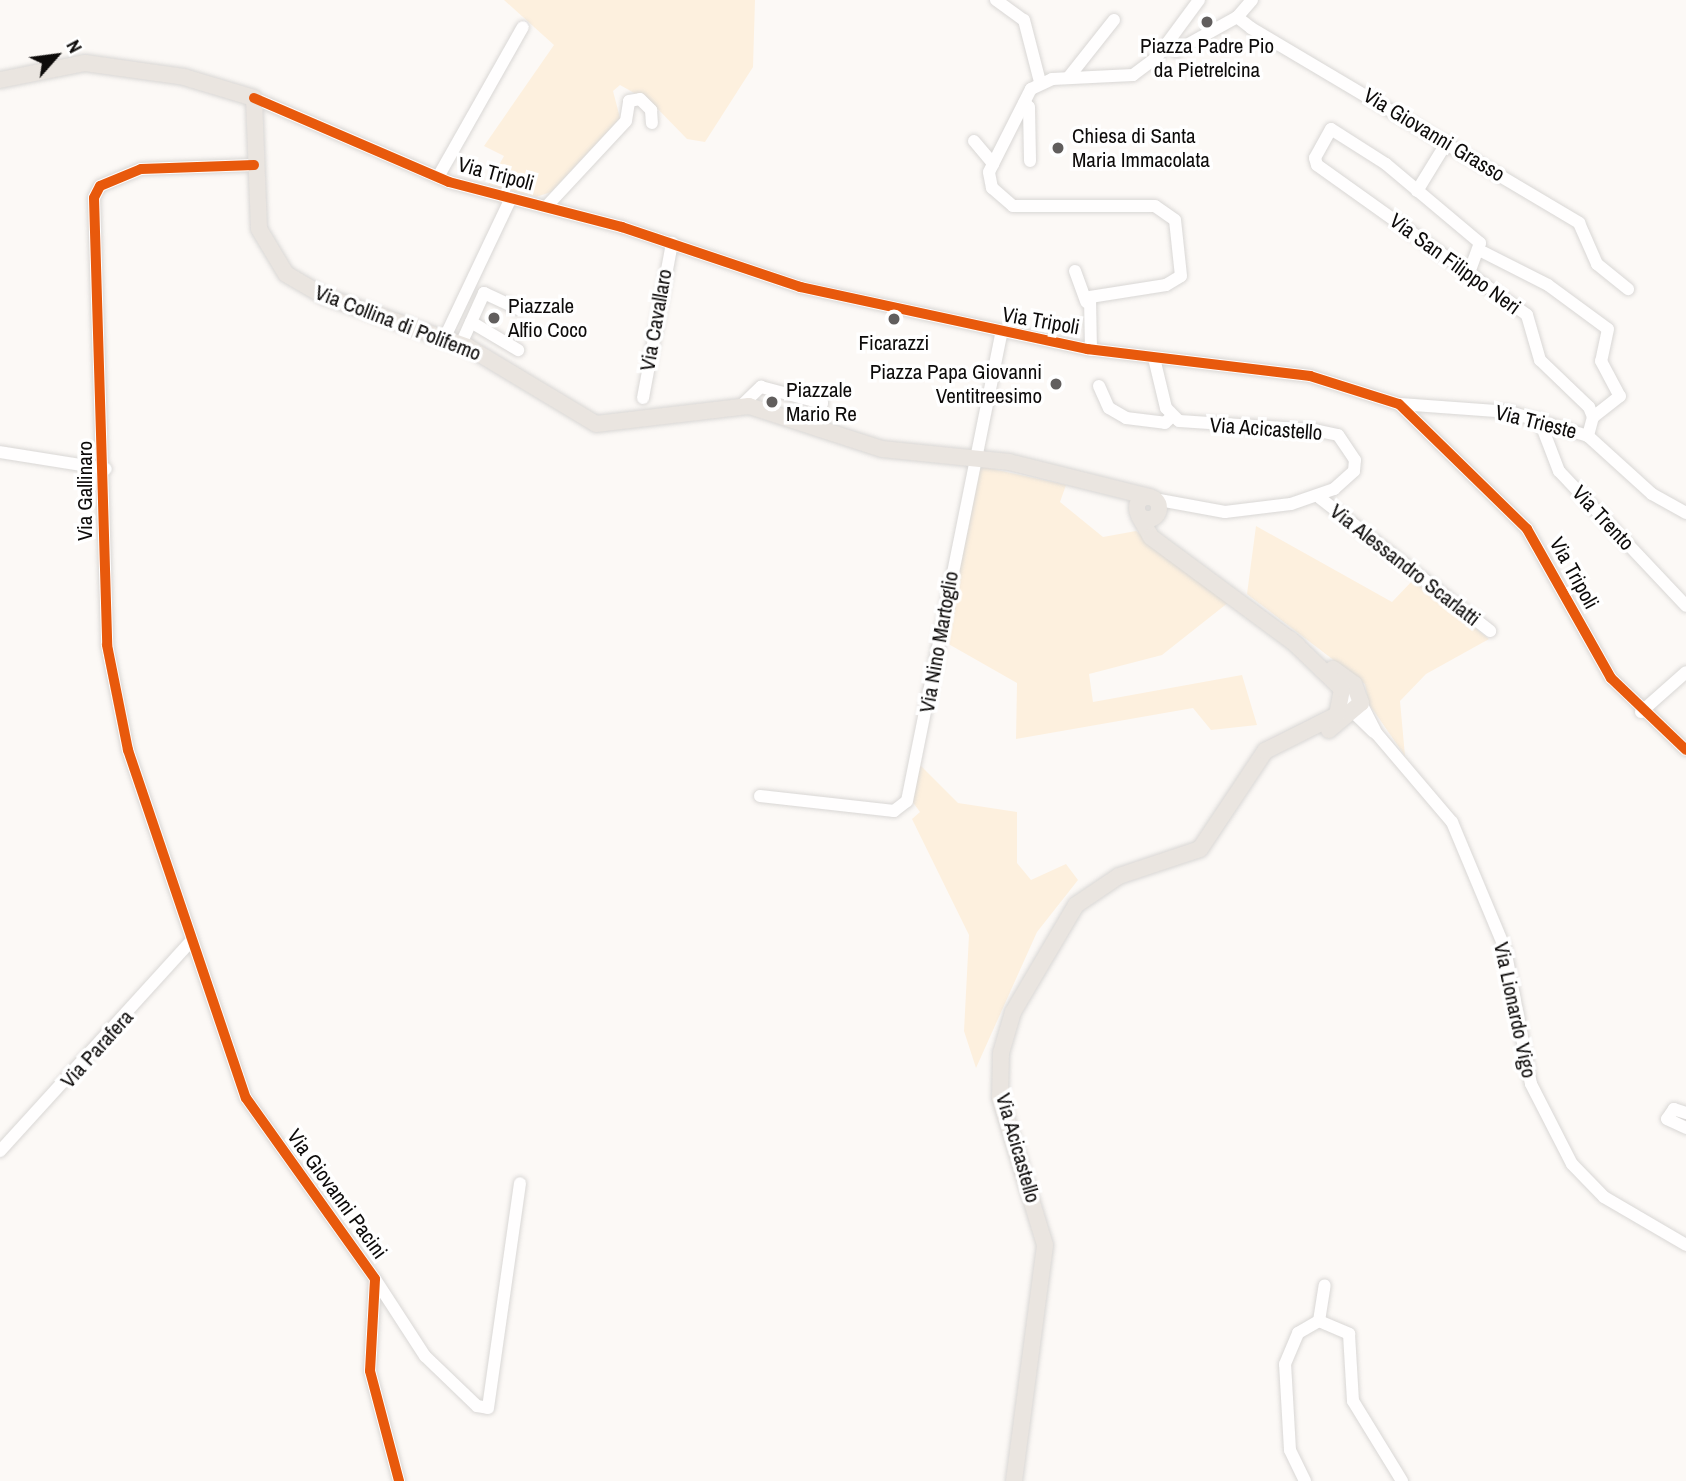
<!DOCTYPE html>
<style>
body{margin:0}
#map{position:relative;width:1686px;height:1481px;overflow:hidden;background:#fcf9f6;font-family:"Archivo Narrow",sans-serif}
div>[style]{position:absolute}
.green>*{inset:0;background:#fdf0de}
.roads{filter:drop-shadow(0 0 2px #d9d7d5) drop-shadow(0 0 2px #d9d7d5)}
.minor>*{height:12px;margin:-6px;padding:0 6px;transform-origin:6px;border-radius:6px;background:#fffefe}
.major>*{height:16px;margin:-8px;padding:0 8px;transform-origin:8px;border-radius:8px;background:#eae5e0}
.major>.ring{margin:-8px;padding:0;box-sizing:content-box;background:none;border:16px solid #eae5e0;border-radius:50%}
.cycleway>*{height:10px;margin:-5px;padding:0 5px;transform-origin:5px;border-radius:5px;background:#e8590c}
.dots>*{width:19px;height:19px;translate:-50% -50%;box-sizing:border-box;border:4px solid #fff;border-radius:50%}
span{translate:-50% -50%;white-space:nowrap;text-align:center;line-height:1.15;-webkit-text-stroke:7px #fff;paint-order:stroke}
.poi-label{font-size:21px;color:#0d0b0a}
.left{translate:0 -50%;text-align:left}
.right{translate:-100% -50%;text-align:right}
.street-label{font-size:21px;color:#0d0b0a}
.north{position:absolute;left:21px;top:21px;width:70px;height:70px;-webkit-text-stroke:5px #fff;paint-order:stroke;rotate:62deg;font-size:19px;font-weight:700;line-height:28px;text-align:center;color:#0d0b0a}
.north::after{content:'';display:block;margin:auto;width:24px;height:32px;background:#0d0b0a;clip-path:polygon(50% 0,100% 100%,50% 72%,0 100%)}
</style>
<div id="map">
<div class="green">
<div style="clip-path:polygon(504px 0,755px 0,753px 67px,705px 142px,687px 139px,652px 103px,620px 85px,613px 91px,620px 118px,551px 192px,536px 197px,488px 185px,504px 156px,484px 146px,554px 45px)"></div>
<div style="clip-path:polygon(979px 466px,1066px 485px,1060px 502px,1103px 537px,1136px 531px,1229px 602px,1162px 655px,1089px 674px,1093px 702px,1242px 675px,1257px 725px,1211px 730px,1193px 708px,1016px 739px,1017px 683px,945px 642px)"></div>
<div style="clip-path:polygon(1256px 526px,1392px 602px,1413px 580px,1489px 639px,1426px 674px,1400px 701px,1405px 756px,1369px 704px,1365px 684px,1247px 594px)"></div>
<div style="clip-path:polygon(920px 765px,958px 803px,1017px 812px,1017px 863px,1031px 880px,1066px 864px,1078px 880px,1037px 932px,976px 1068px,964px 1031px,969px 935px,912px 819px,920px 812px,912px 801px)"></div>
</div>
<div class="roads">
<div class="minor">
<div style="left:996px;top:0;width:34px;rotate:36deg"></div>
<div style="left:1024px;top:20px;width:64px;rotate:75.5deg"></div>
<div style="left:1252px;top:0;width:23px;rotate:131deg"></div>
<div style="left:1237px;top:17px;width:18px;rotate:38deg"></div>
<div style="left:1251px;top:28px;width:382px;rotate:30.7deg"></div>
<div style="left:1579px;top:223px;width:45px;rotate:66.3deg"></div>
<div style="left:1597px;top:264px;width:40px;rotate:39deg"></div>
<div style="left:1176px;top:51px;width:70px;rotate:-29.1deg"></div>
<div style="left:1068px;top:78px;width:74px;rotate:-51.6deg"></div>
<div style="left:254px;top:98px;width:212px;rotate:23.3deg"></div>
<div style="left:449px;top:182px;width:179px;rotate:14.6deg"></div>
<div style="left:622px;top:227px;width:188px;rotate:18.6deg"></div>
<div style="left:800px;top:287px;width:294px;rotate:12.2deg"></div>
<div style="left:1087px;top:349px;width:225px;rotate:6.9deg"></div>
<div style="left:1310px;top:376px;width:93px;rotate:17.5deg"></div>
<div style="left:1399px;top:404px;width:179px;rotate:44.3deg"></div>
<div style="left:1527px;top:529px;width:171px;rotate:60.6deg"></div>
<div style="left:1611px;top:678px;width:104px;rotate:43.8deg"></div>
<div style="left:1024px;top:103px;width:6px;rotate:39deg"></div>
<div style="left:1029px;top:107px;width:54px;rotate:88.9deg"></div>
<div style="left:974px;top:141px;width:30px;rotate:50deg"></div>
<div style="left:254px;top:165px;width:113px;rotate:178deg"></div>
<div style="left:141px;top:169px;width:44px;rotate:157.5deg"></div>
<div style="left:100px;top:186px;width:13px;rotate:117deg"></div>
<div style="left:94px;top:198px;width:447px;rotate:88.3deg"></div>
<div style="left:107px;top:645px;width:107px;rotate:78.7deg"></div>
<div style="left:128px;top:750px;width:367px;rotate:71.3deg"></div>
<div style="left:246px;top:1098px;width:222px;rotate:54.5deg"></div>
<div style="left:375px;top:1279px;width:92px;rotate:93.1deg"></div>
<div style="left:370px;top:1371px;width:114px;rotate:75.2deg"></div>
<div style="left:438px;top:177px;width:172px;rotate:-60.5deg"></div>
<div style="left:1417px;top:191px;width:57px;rotate:-58.5deg"></div>
<div style="left:546px;top:207px;width:117px;rotate:-47.1deg"></div>
<div style="left:626px;top:121px;width:20px;rotate:-81deg"></div>
<div style="left:629px;top:101px;width:11px;rotate:-10deg"></div>
<div style="left:640px;top:99px;width:16px;rotate:45deg"></div>
<div style="left:651px;top:110px;width:13px;rotate:86deg"></div>
<div style="left:1481px;top:251px;width:75px;rotate:26.9deg"></div>
<div style="left:1548px;top:285px;width:74px;rotate:36.3deg"></div>
<div style="left:1608px;top:329px;width:33px;rotate:102deg"></div>
<div style="left:1601px;top:361px;width:40px;rotate:62deg"></div>
<div style="left:1620px;top:396px;width:34px;rotate:142deg"></div>
<div style="left:1075px;top:271px;width:33px;rotate:70deg"></div>
<div style="left:1469px;top:273px;width:32px;rotate:-70deg"></div>
<div style="left:1480px;top:243px;width:123px;rotate:-140deg"></div>
<div style="left:1386px;top:164px;width:65px;rotate:-147.5deg"></div>
<div style="left:1331px;top:129px;width:33px;rotate:119deg"></div>
<div style="left:1315px;top:158px;width:7px;rotate:74deg"></div>
<div style="left:1317px;top:165px;width:258px;rotate:35.5deg"></div>
<div style="left:1527px;top:315px;width:47px;rotate:73.9deg"></div>
<div style="left:1540px;top:360px;width:68px;rotate:43.8deg"></div>
<div style="left:1589px;top:407px;width:11px;rotate:68deg"></div>
<div style="left:1593px;top:417px;width:20px;rotate:105deg"></div>
<div style="left:471px;top:322px;width:55px;rotate:30.8deg"></div>
<div style="left:445px;top:337px;width:154px;rotate:-64.6deg"></div>
<div style="left:461px;top:344px;width:56px;rotate:-65.7deg"></div>
<div style="left:484px;top:293px;width:38px;rotate:25deg"></div>
<div style="left:1091px;top:350px;width:53px;rotate:-91.1deg"></div>
<div style="left:1090px;top:297px;width:77px;rotate:-9deg"></div>
<div style="left:1166px;top:285px;width:17px;rotate:-31deg"></div>
<div style="left:1181px;top:276px;width:56px;rotate:-96.1deg"></div>
<div style="left:1175px;top:220px;width:24px;rotate:-145deg"></div>
<div style="left:1155px;top:206px;width:142px;rotate:180deg"></div>
<div style="left:1013px;top:206px;width:28px;rotate:-139deg"></div>
<div style="left:992px;top:188px;width:16px;rotate:-101deg"></div>
<div style="left:989px;top:172px;width:93px;rotate:-63.2deg"></div>
<div style="left:1031px;top:89px;width:23px;rotate:-25deg"></div>
<div style="left:1052px;top:79px;width:81px;rotate:-2.8deg"></div>
<div style="left:1133px;top:75px;width:30px;rotate:-37deg"></div>
<div style="left:1157px;top:57px;width:71px;rotate:-53.6deg"></div>
<div style="left:1099px;top:386px;width:24px;rotate:66deg"></div>
<div style="left:1109px;top:408px;width:20px;rotate:30deg"></div>
<div style="left:1126px;top:418px;width:39px;rotate:7deg"></div>
<div style="left:1165px;top:423px;width:10px;rotate:-45deg"></div>
<div style="left:643px;top:398px;width:158px;rotate:-79.4deg"></div>
<div style="left:1400px;top:404px;width:110px;rotate:4.2deg"></div>
<div style="left:1510px;top:412px;width:82px;rotate:17.1deg"></div>
<div style="left:1588px;top:436px;width:86px;rotate:42.2deg"></div>
<div style="left:1652px;top:494px;width:39px;rotate:29deg"></div>
<div style="left:741px;top:406px;width:28px;rotate:-44deg"></div>
<div style="left:761px;top:387px;width:63px;rotate:14.7deg"></div>
<div style="left:822px;top:403px;width:22px;rotate:106deg"></div>
<div style="left:1539px;top:419px;width:56px;rotate:69deg"></div>
<div style="left:1559px;top:471px;width:185px;rotate:46.7deg"></div>
<div style="left:0;top:452px;width:107px;rotate:9.1deg"></div>
<div style="left:1320px;top:498px;width:216px;rotate:38deg"></div>
<div style="left:1154px;top:499px;width:72px;rotate:10.4deg"></div>
<div style="left:1225px;top:512px;width:66px;rotate:-6.9deg"></div>
<div style="left:1291px;top:504px;width:46px;rotate:-19.2deg"></div>
<div style="left:1334px;top:489px;width:27px;rotate:-42deg"></div>
<div style="left:1354px;top:471px;width:11px;rotate:-85deg"></div>
<div style="left:1355px;top:460px;width:30px;rotate:-124deg"></div>
<div style="left:1338px;top:435px;width:25px;rotate:-168deg"></div>
<div style="left:1314px;top:430px;width:135px;rotate:-176.2deg"></div>
<div style="left:1179px;top:421px;width:18px;rotate:-135deg"></div>
<div style="left:1166px;top:408px;width:51px;rotate:-103.5deg"></div>
<div style="left:1346px;top:685px;width:27px;rotate:77deg"></div>
<div style="left:1352px;top:711px;width:30px;rotate:44deg"></div>
<div style="left:1361px;top:703px;width:35px;rotate:63deg"></div>
<div style="left:1377px;top:734px;width:116px;rotate:49.6deg"></div>
<div style="left:1452px;top:822px;width:138px;rotate:67.3deg"></div>
<div style="left:1505px;top:949px;width:137px;rotate:79.1deg"></div>
<div style="left:1531px;top:1084px;width:90px;rotate:62.9deg"></div>
<div style="left:1572px;top:1164px;width:46px;rotate:45.9deg"></div>
<div style="left:1604px;top:1197px;width:95px;rotate:30.3deg"></div>
<div style="left:1641px;top:712px;width:60px;rotate:-41.6deg"></div>
<div style="left:760px;top:796px;width:135px;rotate:6.4deg"></div>
<div style="left:894px;top:811px;width:16px;rotate:-38deg"></div>
<div style="left:907px;top:801px;width:476px;rotate:-78.6deg"></div>
<div style="left:1686px;top:1113px;width:13px;rotate:-162deg"></div>
<div style="left:1674px;top:1109px;width:12px;rotate:125deg"></div>
<div style="left:1667px;top:1119px;width:21px;rotate:25deg"></div>
<div style="left:0;top:1151px;width:282px;rotate:-47.7deg"></div>
<div style="left:375px;top:1279px;width:92px;rotate:57deg"></div>
<div style="left:425px;top:1356px;width:72px;rotate:43.9deg"></div>
<div style="left:477px;top:1406px;width:11px;rotate:10deg"></div>
<div style="left:488px;top:1408px;width:227px;rotate:-81.9deg"></div>
<div style="left:1319px;top:1321px;width:36px;rotate:-81deg"></div>
<div style="left:1305px;top:1481px;width:34px;rotate:-116deg"></div>
<div style="left:1290px;top:1450px;width:86px;rotate:-93.3deg"></div>
<div style="left:1285px;top:1364px;width:34px;rotate:-67deg"></div>
<div style="left:1298px;top:1333px;width:24px;rotate:-30deg"></div>
<div style="left:1319px;top:1321px;width:33px;rotate:23deg"></div>
<div style="left:1349px;top:1334px;width:67px;rotate:86.6deg"></div>
<div style="left:1353px;top:1401px;width:94px;rotate:58.5deg"></div>
</div>
<div class="major">
<div style="left:0;top:80px;width:87px;rotate:-11.3deg"></div>
<div style="left:85px;top:63px;width:100px;rotate:8deg"></div>
<div style="left:184px;top:77px;width:73px;rotate:16.7deg"></div>
<div style="left:254px;top:98px;width:131px;rotate:87.8deg"></div>
<div style="left:259px;top:229px;width:52px;rotate:59deg"></div>
<div style="left:286px;top:274px;width:44px;rotate:30.1deg"></div>
<div style="left:324px;top:296px;width:153px;rotate:19.5deg"></div>
<div style="left:468px;top:347px;width:149px;rotate:31deg"></div>
<div style="left:596px;top:424px;width:154px;rotate:-6.7deg"></div>
<div style="left:749px;top:406px;width:140px;rotate:17.9deg"></div>
<div style="left:882px;top:449px;width:128px;rotate:5.8deg"></div>
<div style="left:1009px;top:462px;width:144px;rotate:14deg"></div>
<div class="ring" style="left:1137px;top:497px;width:6px;height:6px"></div>
<div style="left:1139px;top:516px;width:24px;rotate:60deg"></div>
<div style="left:1151px;top:537px;width:182px;rotate:36.5deg"></div>
<div style="left:1329px;top:730px;width:42px;rotate:-40.2deg"></div>
<div style="left:1361px;top:703px;width:20px;rotate:-110deg"></div>
<div style="left:1354px;top:684px;width:26px;rotate:-144deg"></div>
<div style="left:1014px;top:1481px;width:238px;rotate:-82.5deg"></div>
<div style="left:1045px;top:1245px;width:154px;rotate:-107deg"></div>
<div style="left:1000px;top:1098px;width:45px;rotate:-88.7deg"></div>
<div style="left:1001px;top:1053px;width:43px;rotate:-73.7deg"></div>
<div style="left:1013px;top:1012px;width:124px;rotate:-59.5deg"></div>
<div style="left:1076px;top:905px;width:52px;rotate:-34deg"></div>
<div style="left:1119px;top:876px;width:85px;rotate:-18.4deg"></div>
<div style="left:1200px;top:849px;width:118px;rotate:-56.4deg"></div>
<div style="left:1265px;top:751px;width:80px;rotate:-26.6deg"></div>
<div style="left:1337px;top:715px;width:26px;rotate:-79deg"></div>
<div style="left:1342px;top:689px;width:72px;rotate:-136.1deg"></div>
</div>
</div>
<div class="cycleway">
<div style="left:254px;top:98px;width:212px;rotate:23.3deg"></div>
<div style="left:449px;top:182px;width:179px;rotate:14.6deg"></div>
<div style="left:622px;top:227px;width:188px;rotate:18.6deg"></div>
<div style="left:800px;top:287px;width:294px;rotate:12.2deg"></div>
<div style="left:1087px;top:349px;width:225px;rotate:6.9deg"></div>
<div style="left:1310px;top:376px;width:93px;rotate:17.5deg"></div>
<div style="left:1399px;top:404px;width:179px;rotate:44.3deg"></div>
<div style="left:1527px;top:529px;width:171px;rotate:60.6deg"></div>
<div style="left:1611px;top:678px;width:104px;rotate:43.8deg"></div>
<div style="left:254px;top:165px;width:113px;rotate:178deg"></div>
<div style="left:141px;top:169px;width:44px;rotate:157.5deg"></div>
<div style="left:100px;top:186px;width:13px;rotate:117deg"></div>
<div style="left:94px;top:198px;width:447px;rotate:88.3deg"></div>
<div style="left:107px;top:645px;width:107px;rotate:78.7deg"></div>
<div style="left:128px;top:750px;width:367px;rotate:71.3deg"></div>
<div style="left:246px;top:1098px;width:222px;rotate:54.5deg"></div>
<div style="left:375px;top:1279px;width:92px;rotate:93.1deg"></div>
<div style="left:370px;top:1371px;width:114px;rotate:75.2deg"></div>
</div>
<div class="dots">
<div style="left:1207px;top:22px;background:#615e5d"></div>
<div style="left:1058px;top:148px;background:#615e5d"></div>
<div style="left:494px;top:318px;background:#615e5d"></div>
<div style="left:894px;top:319px;background:#615e5d"></div>
<div style="left:1056px;top:384px;background:#615e5d"></div>
<div style="left:772px;top:402px;background:#615e5d"></div>
</div>
<div class="poi-label">
<span style="left:1207px;top:58px">Piazza Padre Pio<br>da Pietrelcina</span>
<span class="left" style="left:1072px;top:148px">Chiesa di Santa<br>Maria Immacolata</span>
<span class="left" style="left:508px;top:318px">Piazzale<br>Alfio Coco</span>
<span style="left:894px;top:343px">Ficarazzi</span>
<span class="right" style="left:1042px;top:384px">Piazza Papa Giovanni<br>Ventitreesimo</span>
<span class="left" style="left:786px;top:402px">Piazzale<br>Mario Re</span>
</div>
<div class="street-label">
<span style="left:1434px;top:135px;rotate:31deg">Via Giovanni Grasso</span>
<span style="left:496px;top:174px;rotate:15deg">Via Tripoli</span>
<span style="left:1455px;top:264px;rotate:36deg">Via San Filippo Neri</span>
<span style="left:656px;top:320px;rotate:-80deg">Via Cavallaro</span>
<span style="left:1041px;top:321px;rotate:10deg">Via Tripoli</span>
<span style="left:398px;top:323px;rotate:21deg">Via Collina di Polifemo</span>
<span style="left:1536px;top:422px;rotate:14deg">Via Trieste</span>
<span style="left:1266px;top:429px;rotate:4deg">Via Acicastello</span>
<span style="left:85px;top:491px;rotate:-90deg">Via Gallinaro</span>
<span style="left:1603px;top:518px;rotate:47deg">Via Trento</span>
<span style="left:1405px;top:565px;rotate:38deg">Via Alessandro Scarlatti</span>
<span style="left:1574px;top:573px;rotate:61deg">Via Tripoli</span>
<span style="left:939px;top:642px;rotate:-80deg">Via Nino Martoglio</span>
<span style="left:1515px;top:1010px;rotate:78deg">Via Lionardo Vigo</span>
<span style="left:97px;top:1049px;rotate:-48deg">Via Parafera</span>
<span style="left:1018px;top:1148px;rotate:74deg">Via Acicastello</span>
<span style="left:337px;top:1194px;rotate:54deg">Via Giovanni Pacini</span>
</div>
<div class="north">N</div>
</div>
